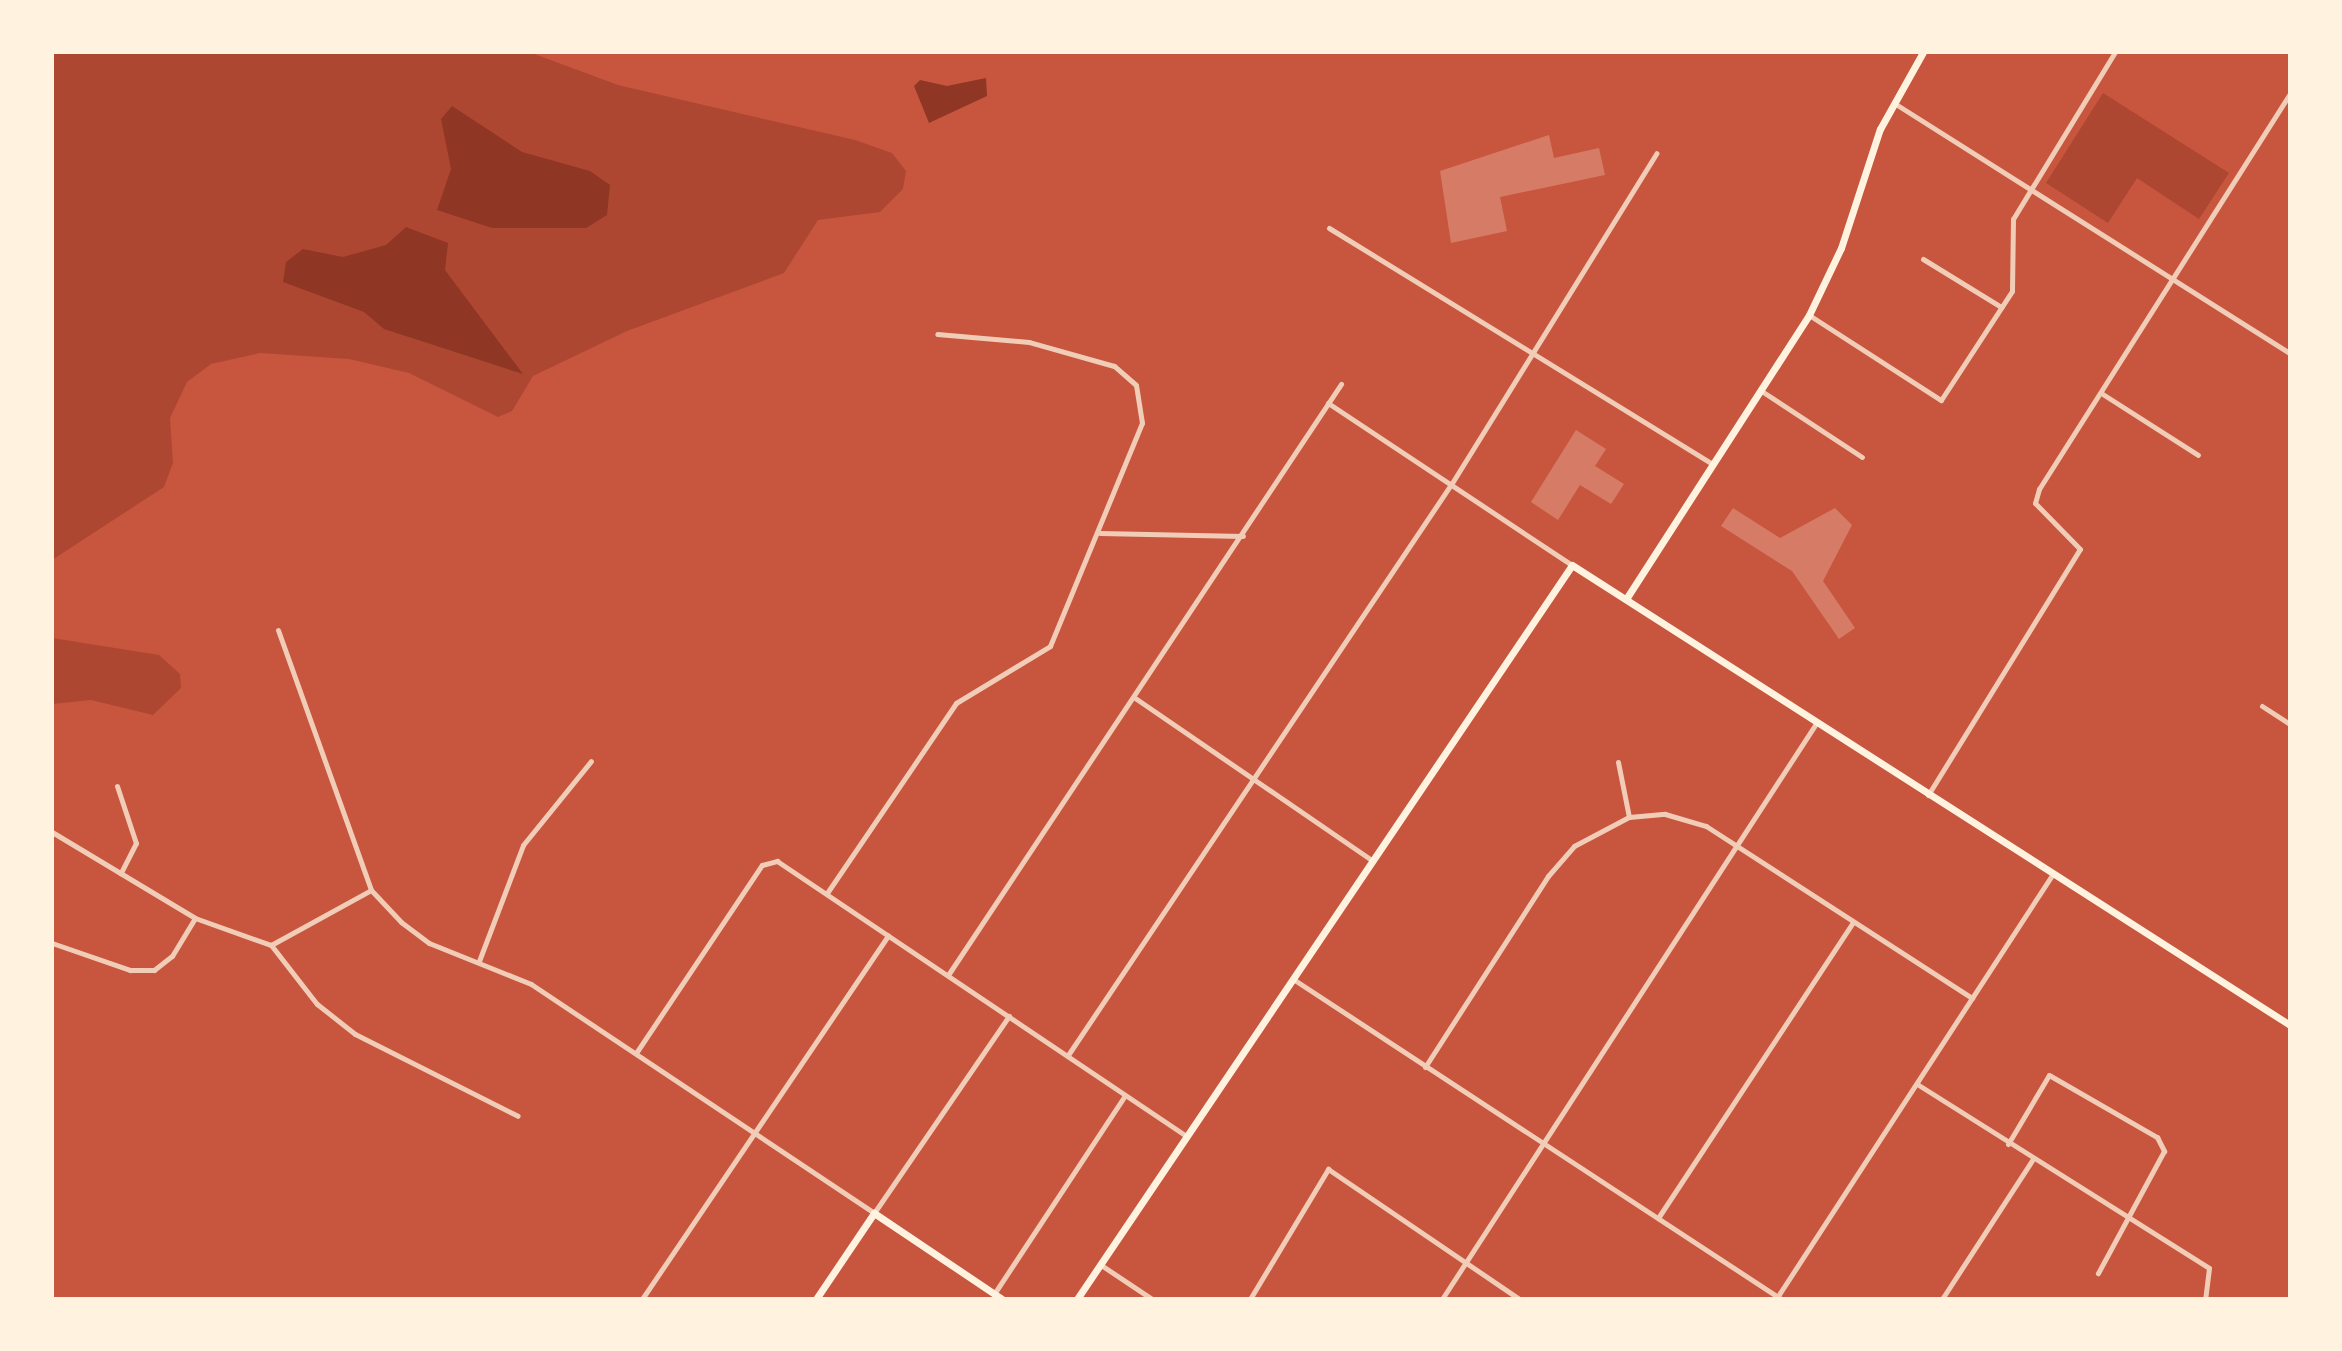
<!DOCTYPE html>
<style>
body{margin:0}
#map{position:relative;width:2342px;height:1351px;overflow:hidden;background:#c8553d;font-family:Spectral,serif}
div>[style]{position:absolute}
.green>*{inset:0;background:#ae4732}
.water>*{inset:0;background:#8f3625}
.building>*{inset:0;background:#d67c66}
.minor>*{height:5px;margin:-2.5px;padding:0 2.5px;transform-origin:2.5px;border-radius:2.5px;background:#f1ccb7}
.secondary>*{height:7px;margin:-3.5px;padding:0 3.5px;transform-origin:3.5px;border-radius:3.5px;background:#fff3e0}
span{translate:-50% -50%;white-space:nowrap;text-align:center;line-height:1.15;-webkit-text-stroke:8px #fff3e0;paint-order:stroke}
.frame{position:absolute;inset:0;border:54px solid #fff3e0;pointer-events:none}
</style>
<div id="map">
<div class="green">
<div style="clip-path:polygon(52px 52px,529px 52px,618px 85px,855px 140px,892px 153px,906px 171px,903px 189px,880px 212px,818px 220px,784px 273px,627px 331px,533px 376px,512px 411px,498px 417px,409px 373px,349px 359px,260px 353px,211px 364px,187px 382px,170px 418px,173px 463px,164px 487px,52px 560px)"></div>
<div style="clip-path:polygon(2103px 93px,2229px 173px,2199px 219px,2137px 178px,2108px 223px,2046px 183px)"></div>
<div style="clip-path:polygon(52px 638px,159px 655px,180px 674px,181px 688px,153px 715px,91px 700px,52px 704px)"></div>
</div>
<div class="water">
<div style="clip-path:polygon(986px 78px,987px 96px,929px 123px,914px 86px,920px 80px,947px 86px)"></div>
<div style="clip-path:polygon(452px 106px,522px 152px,590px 171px,610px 185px,607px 215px,586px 228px,492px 228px,437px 210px,451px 169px,441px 119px)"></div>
<div style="clip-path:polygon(406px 227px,448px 243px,445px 270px,523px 374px,384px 329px,364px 312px,283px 282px,286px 262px,303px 249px,343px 257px,386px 245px)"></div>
</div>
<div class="building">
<div style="clip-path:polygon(1549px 135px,1554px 158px,1599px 148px,1605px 175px,1500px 197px,1507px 231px,1451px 243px,1440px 171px)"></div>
<div style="clip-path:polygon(1576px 430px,1606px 449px,1595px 466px,1624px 484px,1611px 504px,1580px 485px,1558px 520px,1531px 502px)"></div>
<div style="clip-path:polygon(1733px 508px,1780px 538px,1835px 508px,1852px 525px,1823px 581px,1855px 628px,1839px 639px,1792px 571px,1721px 526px)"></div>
</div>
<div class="minor">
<div style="left:1894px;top:103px;width:468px;rotate:32.3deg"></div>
<div style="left:1329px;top:228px;width:451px;rotate:31.6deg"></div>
<div style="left:1923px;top:259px;width:92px;rotate:31.6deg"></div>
<div style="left:1809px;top:315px;width:157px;rotate:32.8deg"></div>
<div style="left:1941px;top:400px;width:130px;rotate:-56.9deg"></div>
<div style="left:2012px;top:291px;width:72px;rotate:-89.2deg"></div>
<div style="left:2013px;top:219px;width:196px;rotate:-58.6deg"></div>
<div style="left:1760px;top:390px;width:122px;rotate:33.3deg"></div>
<div style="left:2101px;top:393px;width:115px;rotate:32.6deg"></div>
<div style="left:1328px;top:403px;width:293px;rotate:33.6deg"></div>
<div style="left:1100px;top:533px;width:143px;rotate:1.2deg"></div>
<div style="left:278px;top:630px;width:276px;rotate:70.3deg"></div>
<div style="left:371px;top:890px;width:44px;rotate:46.8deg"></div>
<div style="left:401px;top:922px;width:35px;rotate:37deg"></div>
<div style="left:429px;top:943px;width:110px;rotate:21.9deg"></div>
<div style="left:531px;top:984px;width:412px;rotate:33.7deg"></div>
<div style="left:874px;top:1213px;width:239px;rotate:-55.6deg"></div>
<div style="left:1135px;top:698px;width:288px;rotate:34.4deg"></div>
<div style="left:2262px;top:706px;width:33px;rotate:33deg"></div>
<div style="left:1618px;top:762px;width:56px;rotate:78.7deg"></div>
<div style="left:117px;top:786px;width:60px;rotate:71.6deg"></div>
<div style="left:136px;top:843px;width:34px;rotate:117deg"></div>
<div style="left:1928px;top:795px;width:289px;rotate:-58.3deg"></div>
<div style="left:2080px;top:549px;width:64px;rotate:-134.4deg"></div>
<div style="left:2035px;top:503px;width:15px;rotate:-74deg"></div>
<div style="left:2039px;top:489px;width:469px;rotate:-57.6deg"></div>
<div style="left:52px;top:832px;width:167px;rotate:31deg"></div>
<div style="left:195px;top:918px;width:81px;rotate:19.6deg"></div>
<div style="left:271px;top:945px;width:114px;rotate:-28.8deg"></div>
<div style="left:827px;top:893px;width:230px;rotate:-55.8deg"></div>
<div style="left:956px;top:703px;width:110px;rotate:-31.2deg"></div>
<div style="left:1050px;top:646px;width:241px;rotate:-67.6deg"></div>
<div style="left:1142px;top:423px;width:38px;rotate:-99deg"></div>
<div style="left:1136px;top:385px;width:29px;rotate:-139deg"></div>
<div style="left:1114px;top:366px;width:88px;rotate:-164.2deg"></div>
<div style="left:1029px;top:342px;width:92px;rotate:-175deg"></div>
<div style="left:52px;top:943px;width:83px;rotate:19.1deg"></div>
<div style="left:130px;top:970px;width:24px"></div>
<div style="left:154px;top:970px;width:23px;rotate:-38deg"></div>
<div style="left:172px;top:956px;width:44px;rotate:-58.8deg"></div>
<div style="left:271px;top:945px;width:75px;rotate:52.1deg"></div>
<div style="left:317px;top:1004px;width:48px;rotate:38.3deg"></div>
<div style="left:355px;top:1034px;width:182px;rotate:26.7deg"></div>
<div style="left:479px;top:961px;width:124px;rotate:-69.2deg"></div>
<div style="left:523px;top:845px;width:108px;rotate:-51deg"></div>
<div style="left:948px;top:975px;width:710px;rotate:-56.38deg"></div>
<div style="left:1293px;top:979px;width:584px;rotate:33.25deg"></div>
<div style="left:636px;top:1053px;width:226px;rotate:-56.2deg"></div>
<div style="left:762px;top:865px;width:16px;rotate:-15deg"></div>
<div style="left:777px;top:861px;width:494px;rotate:33.9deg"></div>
<div style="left:1068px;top:1055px;width:689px;rotate:-56.13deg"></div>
<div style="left:1452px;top:483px;width:388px;rotate:-58.2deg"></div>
<div style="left:1425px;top:1067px;width:227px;rotate:-57.2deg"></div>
<div style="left:1548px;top:876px;width:40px;rotate:-49deg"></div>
<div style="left:1574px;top:846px;width:62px;rotate:-27.8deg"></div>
<div style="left:1629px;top:817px;width:36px;rotate:-5deg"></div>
<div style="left:1665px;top:814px;width:43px;rotate:16.3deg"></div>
<div style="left:1706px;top:826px;width:317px;rotate:32.9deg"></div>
<div style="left:1917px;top:1084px;width:345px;rotate:32.2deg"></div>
<div style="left:2209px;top:1268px;width:31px;rotate:97deg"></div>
<div style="left:2008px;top:1144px;width:80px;rotate:-59.3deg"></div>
<div style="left:2049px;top:1075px;width:125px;rotate:29.9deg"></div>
<div style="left:2157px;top:1137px;width:16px;rotate:63deg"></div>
<div style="left:2164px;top:1151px;width:139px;rotate:118.4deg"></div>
<div style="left:1658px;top:1218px;width:354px;rotate:-56.6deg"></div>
<div style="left:1101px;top:1265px;width:61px;rotate:33.7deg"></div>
<div style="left:994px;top:1294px;width:238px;rotate:-56.6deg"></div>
<div style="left:1778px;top:1296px;width:502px;rotate:-56.94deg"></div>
<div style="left:642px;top:1299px;width:439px;rotate:-55.9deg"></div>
<div style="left:1250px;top:1299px;width:152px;rotate:-59deg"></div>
<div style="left:1328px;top:1169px;width:231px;rotate:34.2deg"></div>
<div style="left:1442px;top:1299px;width:688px;rotate:-56.98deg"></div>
<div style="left:1942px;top:1299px;width:167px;rotate:-57deg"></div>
</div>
<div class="secondary">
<div style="left:1626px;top:599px;width:338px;rotate:-57.2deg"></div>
<div style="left:1809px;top:315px;width:74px;rotate:-64.5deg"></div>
<div style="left:1841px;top:248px;width:125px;rotate:-71.9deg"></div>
<div style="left:1880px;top:129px;width:88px;rotate:-60.8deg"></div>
<div style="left:816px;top:1299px;width:104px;rotate:-56deg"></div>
<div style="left:874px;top:1213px;width:154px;rotate:33.9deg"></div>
<div style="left:1077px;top:1299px;width:885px;rotate:-56deg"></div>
<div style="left:1572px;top:565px;width:853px;rotate:32.65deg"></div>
</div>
<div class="frame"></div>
</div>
